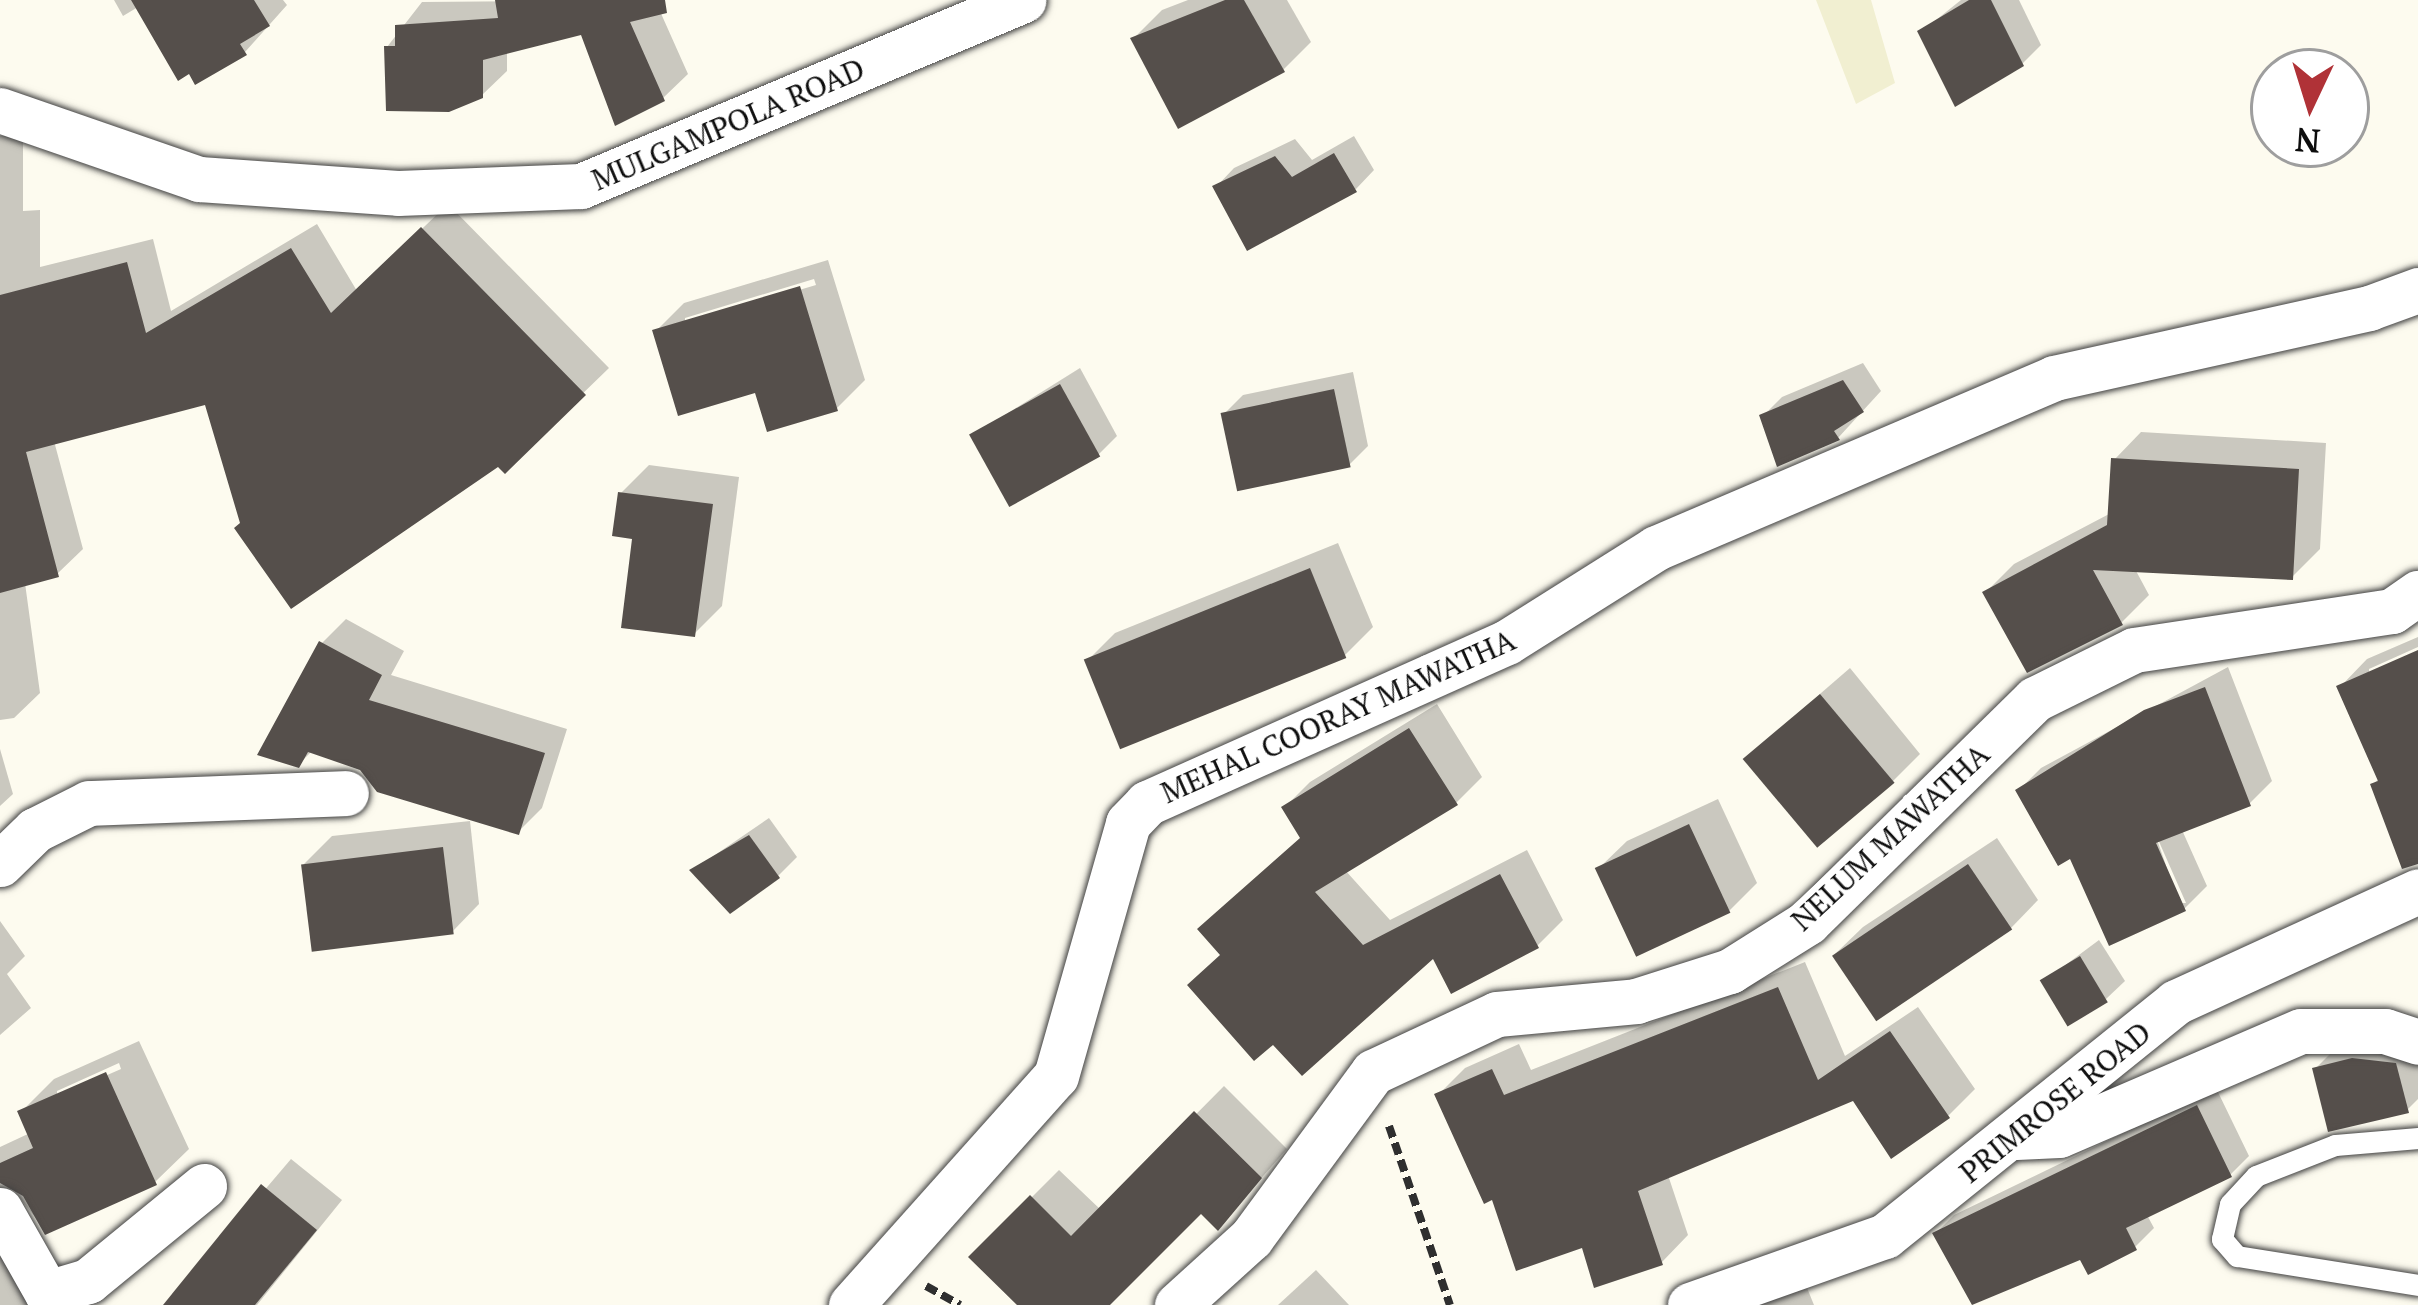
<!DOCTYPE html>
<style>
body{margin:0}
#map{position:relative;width:2418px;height:1305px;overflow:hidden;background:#fdfbef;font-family:"PT Serif",serif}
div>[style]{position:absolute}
.farmland>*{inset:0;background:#f1efd1}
.shadow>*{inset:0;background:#0003}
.building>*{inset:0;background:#554f4b;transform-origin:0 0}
.path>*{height:8px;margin-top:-4px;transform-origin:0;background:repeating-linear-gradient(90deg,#2f2f2f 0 12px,transparent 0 18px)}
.roads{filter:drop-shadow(0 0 3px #404040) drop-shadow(0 0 3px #404040)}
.service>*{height:21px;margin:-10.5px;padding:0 10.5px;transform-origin:10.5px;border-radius:10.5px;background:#fff}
.minor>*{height:45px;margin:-22.5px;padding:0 22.5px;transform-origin:22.5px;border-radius:22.5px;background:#fff}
span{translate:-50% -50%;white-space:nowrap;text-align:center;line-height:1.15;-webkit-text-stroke:12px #fff;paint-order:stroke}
.street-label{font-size:30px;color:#0d0d0d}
.north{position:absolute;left:2250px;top:48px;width:120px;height:120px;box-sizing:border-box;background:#fff;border:3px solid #9e9e9e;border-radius:50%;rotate:184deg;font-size:33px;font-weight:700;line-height:48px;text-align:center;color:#0d0d0d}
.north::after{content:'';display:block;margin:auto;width:42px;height:54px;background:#b03237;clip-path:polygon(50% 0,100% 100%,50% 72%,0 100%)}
</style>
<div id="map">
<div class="farmland">
<div style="clip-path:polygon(1816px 0,1871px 0,1895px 83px,1856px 104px)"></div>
</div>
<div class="shadow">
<div style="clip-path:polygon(114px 0,283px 0,287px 5px,245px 52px,138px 7px,123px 16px)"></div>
<div style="clip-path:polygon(655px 0,688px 74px,663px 98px,583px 31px,507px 51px,507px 71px,481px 96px,387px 47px,422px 2px)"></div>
<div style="clip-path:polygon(1188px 0,1287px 0,1311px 42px,1283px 70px,1134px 38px,1162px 10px)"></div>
<div style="clip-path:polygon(1961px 0,2019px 0,2041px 45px,2022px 64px,1921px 32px)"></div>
<div style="clip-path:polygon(0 136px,23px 136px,23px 211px,40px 210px,40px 267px,153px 239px,171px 311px,317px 224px,357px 291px,448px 204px,609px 368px,505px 469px,499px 463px,243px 523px,207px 401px,54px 441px,83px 549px,57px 574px,25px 583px,40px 693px,14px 718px,0 720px)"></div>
<div style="clip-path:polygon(1354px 136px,1374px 170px,1356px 189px,1249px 247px,1216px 187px,1234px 168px,1295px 139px,1312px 160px)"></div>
<div style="clip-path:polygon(evenodd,828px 260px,865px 380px,837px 408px,757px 389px,656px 331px,684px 303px,828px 260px,814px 279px,816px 285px,685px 324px,685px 318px,814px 279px)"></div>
<div style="clip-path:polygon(1863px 363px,1881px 391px,1838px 438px,1763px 416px,1782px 397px)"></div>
<div style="clip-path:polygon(1080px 368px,1117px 436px,1099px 454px,973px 435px)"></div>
<div style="clip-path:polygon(1353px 372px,1368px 446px,1349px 465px,1224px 414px,1243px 395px)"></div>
<div style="clip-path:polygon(2141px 432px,2326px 443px,2320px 549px,2292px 577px,2135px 569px,2149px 595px,2121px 623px,1986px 592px,2014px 564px,2111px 513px,2114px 460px)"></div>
<div style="clip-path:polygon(649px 465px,739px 477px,722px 606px,694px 634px,636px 537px,621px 493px)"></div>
<div style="clip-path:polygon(1338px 543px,1373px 627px,1345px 655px,1087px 661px,1115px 633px)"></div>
<div style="clip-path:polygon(346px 619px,404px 651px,391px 675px,567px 729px,542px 808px,518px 832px,312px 751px,299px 764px,322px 643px)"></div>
<div style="clip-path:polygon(2418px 637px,2418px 647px,2369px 669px,2369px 675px,2418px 654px,2418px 834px,2373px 784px,2380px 778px,2340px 687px,2367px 659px)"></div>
<div style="clip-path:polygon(evenodd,2228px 667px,2272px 781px,2249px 804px,2182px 830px,2207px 886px,2184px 909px,2018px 791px,2041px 768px,2228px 667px,2153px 828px,2186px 903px,2179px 903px,2153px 828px)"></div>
<div style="clip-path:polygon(1850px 668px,1920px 754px,1893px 781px,1746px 758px)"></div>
<div style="clip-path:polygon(1437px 704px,1482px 777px,1456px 803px,1345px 870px,1390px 920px,1527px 850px,1563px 920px,1537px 946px,1434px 955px,1223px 954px,1303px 837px,1284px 808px,1310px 782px)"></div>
<div style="clip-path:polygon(0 749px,13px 794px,0 806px)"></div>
<div style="clip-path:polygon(1718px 799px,1757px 883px,1729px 911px,1599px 868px,1627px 841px)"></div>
<div style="clip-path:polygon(769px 818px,797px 857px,778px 876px,693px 870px)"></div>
<div style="clip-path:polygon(470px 821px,479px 904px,452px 932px,304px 864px,332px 836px)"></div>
<div style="clip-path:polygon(1997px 838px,2038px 900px,2011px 928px,1876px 1016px,1835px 954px,1863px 927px)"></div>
<div style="clip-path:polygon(0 921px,25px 956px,7px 974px,31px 1008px,0 1035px)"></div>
<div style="clip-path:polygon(2099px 940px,2125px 981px,2106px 999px,2044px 981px)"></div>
<div style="clip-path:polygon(1805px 962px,1845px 1056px,1918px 1007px,1975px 1089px,1948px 1116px,1854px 1098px,1668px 1175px,1688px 1235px,1662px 1262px,1584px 1244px,1494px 1196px,1438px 1095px,1465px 1068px,1519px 1044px,1531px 1070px)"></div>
<div style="clip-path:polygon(2373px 1040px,2418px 1059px,2418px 1099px,2407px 1110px,2315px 1069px,2334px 1050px)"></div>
<div style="clip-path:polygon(evenodd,139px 1041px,189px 1149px,155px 1182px,46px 1231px,8px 1183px,61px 1289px,45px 1305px,0 1305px,0 1147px,30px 1133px,21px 1112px,54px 1079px,139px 1041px,119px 1063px,121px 1069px,57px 1097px,57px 1091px,119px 1063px)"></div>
<div style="clip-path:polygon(1224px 1086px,1287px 1149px,1218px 1227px,1201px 1210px,1105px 1305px,1021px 1305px,972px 1257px,1059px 1170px,1101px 1210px)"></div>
<div style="clip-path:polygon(2216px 1088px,2249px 1156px,2230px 1175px,2147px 1215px,2154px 1228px,2135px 1247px,2081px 1257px,1935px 1234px,1954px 1215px)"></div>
<div style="clip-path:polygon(291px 1159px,342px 1200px,257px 1305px,167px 1305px)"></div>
<div style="clip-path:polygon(1316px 1270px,1349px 1305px,1278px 1305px)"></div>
<div style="clip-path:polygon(1803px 1278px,1814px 1305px,1731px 1305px)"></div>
</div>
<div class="building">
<div style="clip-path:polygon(131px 0,254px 0,270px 26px,240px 44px,247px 55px,195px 85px,189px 74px,178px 81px)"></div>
<div style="clip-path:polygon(495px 0,665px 0,667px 13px,630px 22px,665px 101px,615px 126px,581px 35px,483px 60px,483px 98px,449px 112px,386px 111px,384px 46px,395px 46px,395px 25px,498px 18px)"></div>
<div style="clip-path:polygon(1225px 0,1244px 0,1285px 72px,1178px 129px,1130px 38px)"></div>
<div style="clip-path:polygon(1969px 0,1991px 0,2024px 66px,1955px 107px,1917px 31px)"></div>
<div style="clip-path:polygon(1334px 153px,1357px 192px,1247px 251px,1212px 186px,1275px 156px,1292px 177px)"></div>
<div style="clip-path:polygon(421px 227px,586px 395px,505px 474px,498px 467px,291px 609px,234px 528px,240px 523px,205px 405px,26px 452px,59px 577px,0 593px,0 295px,127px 262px,146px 333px,291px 248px,331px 313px)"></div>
<div style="clip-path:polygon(800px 286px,838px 411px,767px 432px,755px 393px,678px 416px,652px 330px)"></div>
<div style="clip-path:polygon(1843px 380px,1864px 412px,1834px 431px,1840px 440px,1777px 467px,1759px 415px)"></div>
<div style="left:1060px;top:384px;width:83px;height:104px;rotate:61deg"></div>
<div style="left:1334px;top:389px;width:80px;height:116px;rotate:78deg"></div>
<div style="clip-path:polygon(2111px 458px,2299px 469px,2293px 580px,2093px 570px,2123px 625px,2027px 673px,1982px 592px,2107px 525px)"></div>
<div style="clip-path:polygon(618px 492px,713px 504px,695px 637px,621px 628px,632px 539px,612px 536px)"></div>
<div style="left:1310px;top:568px;width:97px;height:244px;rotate:68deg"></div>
<div style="clip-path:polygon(319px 641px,382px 675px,369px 700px,545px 753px,519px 835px,377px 792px,360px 770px,308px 752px,299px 768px,257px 755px)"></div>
<div style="clip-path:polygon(2418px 650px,2418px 864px,2402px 869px,2370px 784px,2378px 781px,2336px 686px)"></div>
<div style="clip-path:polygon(2205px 687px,2251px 806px,2156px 843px,2186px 911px,2109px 946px,2070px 859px,2058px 866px,2015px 790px,2144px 710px)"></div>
<div style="left:1820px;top:694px;width:116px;height:101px;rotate:50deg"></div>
<div style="clip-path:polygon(1409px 728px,1458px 805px,1315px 892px,1363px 945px,1500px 874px,1539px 948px,1451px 994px,1433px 959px,1302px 1076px,1273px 1045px,1254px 1061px,1187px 985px,1220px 955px,1197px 929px,1300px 838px,1281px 807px)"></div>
<div style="left:1689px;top:824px;width:98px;height:104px;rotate:65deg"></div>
<div style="clip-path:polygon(749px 835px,780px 878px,730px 914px,689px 870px)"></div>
<div style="left:443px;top:847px;width:88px;height:143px;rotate:83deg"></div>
<div style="left:1968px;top:864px;width:79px;height:164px;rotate:56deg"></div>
<div style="left:2080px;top:956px;width:54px;height:47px;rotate:59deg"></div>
<div style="clip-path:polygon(1778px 987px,1818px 1080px,1890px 1031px,1950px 1118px,1891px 1159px,1853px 1101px,1638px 1191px,1663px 1265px,1594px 1288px,1582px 1248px,1516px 1271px,1492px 1200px,1484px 1204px,1434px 1094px,1492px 1069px,1504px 1095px)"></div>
<div style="clip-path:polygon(2352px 1058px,2396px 1063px,2409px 1113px,2328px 1132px,2312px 1068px)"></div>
<div style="clip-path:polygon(106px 1072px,157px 1185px,45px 1235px,23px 1196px,0 1183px,0 1163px,33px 1148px,17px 1111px)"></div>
<div style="clip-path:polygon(2197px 1105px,2232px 1177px,2126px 1228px,2137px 1250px,2088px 1275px,2080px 1260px,1972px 1305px,1932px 1233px)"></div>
<div style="clip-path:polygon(1194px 1111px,1262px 1178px,1218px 1231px,1201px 1214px,1110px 1305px,1017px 1305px,968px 1257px,1030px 1195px,1071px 1236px)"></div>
<div style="clip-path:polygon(261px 1184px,317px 1230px,255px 1305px,163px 1305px)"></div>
</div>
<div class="path">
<div style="left:1389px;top:1126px;width:189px;rotate:71.2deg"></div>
<div style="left:926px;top:1286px;width:39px;rotate:29deg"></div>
</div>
<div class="roads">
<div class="service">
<div style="left:2418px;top:1138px;width:83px;rotate:175.2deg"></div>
<div style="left:2335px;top:1145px;width:85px;rotate:158.6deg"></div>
<div style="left:2256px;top:1176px;width:38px;rotate:133deg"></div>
<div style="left:2230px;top:1204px;width:36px;rotate:103deg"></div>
<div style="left:2222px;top:1239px;width:23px;rotate:49deg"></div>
<div style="left:2237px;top:1256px;width:183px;rotate:9.1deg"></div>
</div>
<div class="minor">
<div style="left:0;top:110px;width:211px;rotate:19.1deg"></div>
<div style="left:199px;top:179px;width:199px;rotate:4deg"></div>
<div style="left:398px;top:193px;width:183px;rotate:-2.2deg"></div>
<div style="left:581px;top:186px;width:480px;rotate:-22.8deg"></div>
<div style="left:0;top:864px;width:49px;rotate:-44.2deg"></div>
<div style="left:35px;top:830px;width:60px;rotate:-26.6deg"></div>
<div style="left:89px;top:803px;width:257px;rotate:-2.2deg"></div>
<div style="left:2016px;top:1137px;width:43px;rotate:-2.7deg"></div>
<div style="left:2059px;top:1135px;width:263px;rotate:-23.3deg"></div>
<div style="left:2301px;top:1031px;width:84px"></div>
<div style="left:2385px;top:1031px;width:35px;rotate:18deg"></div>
<div style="left:0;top:1210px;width:95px;rotate:60.5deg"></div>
<div style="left:47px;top:1293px;width:43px;rotate:-16.3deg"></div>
<div style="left:88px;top:1281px;width:150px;rotate:-39.3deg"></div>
<div style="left:851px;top:1305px;width:307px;rotate:-48.2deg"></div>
<div style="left:1056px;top:1076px;width:263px;rotate:-74.1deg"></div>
<div style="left:1128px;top:823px;width:28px;rotate:-46deg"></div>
<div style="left:1147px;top:803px;width:394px;rotate:-24.1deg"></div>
<div style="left:1507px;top:642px;width:176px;rotate:-32.2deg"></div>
<div style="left:1656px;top:548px;width:433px;rotate:-23.1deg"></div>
<div style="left:2054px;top:378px;width:323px;rotate:-12.5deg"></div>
<div style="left:2369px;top:308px;width:52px;rotate:-20.2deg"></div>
<div style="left:1177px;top:1305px;width:100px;rotate:-42.2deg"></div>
<div style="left:1251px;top:1238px;width:206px;rotate:-53.7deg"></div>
<div style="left:1373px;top:1072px;width:137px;rotate:-25.1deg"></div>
<div style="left:1497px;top:1014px;width:140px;rotate:-5.3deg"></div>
<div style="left:1636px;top:1001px;width:99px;rotate:-17.7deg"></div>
<div style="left:1730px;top:971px;width:92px;rotate:-32.1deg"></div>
<div style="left:1808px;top:922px;width:318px;rotate:-44.5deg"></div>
<div style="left:2035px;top:699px;width:110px;rotate:-26.3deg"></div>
<div style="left:2134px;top:650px;width:261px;rotate:-8.6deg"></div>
<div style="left:2392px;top:611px;width:32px;rotate:-35deg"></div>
<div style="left:1690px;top:1305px;width:207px;rotate:-19.5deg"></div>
<div style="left:1885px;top:1236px;width:373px;rotate:-38.8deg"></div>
<div style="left:2176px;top:1002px;width:266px;rotate:-24.6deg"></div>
</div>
</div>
<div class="street-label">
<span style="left:728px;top:124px;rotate:-23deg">MULGAMPOLA ROAD</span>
<span style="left:1338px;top:716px;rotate:-24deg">MEHAL COORAY MAWATHA</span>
<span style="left:1890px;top:837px;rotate:-43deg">NELUM MAWATHA</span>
<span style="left:2055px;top:1102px;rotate:-39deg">PRIMROSE ROAD</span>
</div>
<div class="north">N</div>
</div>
